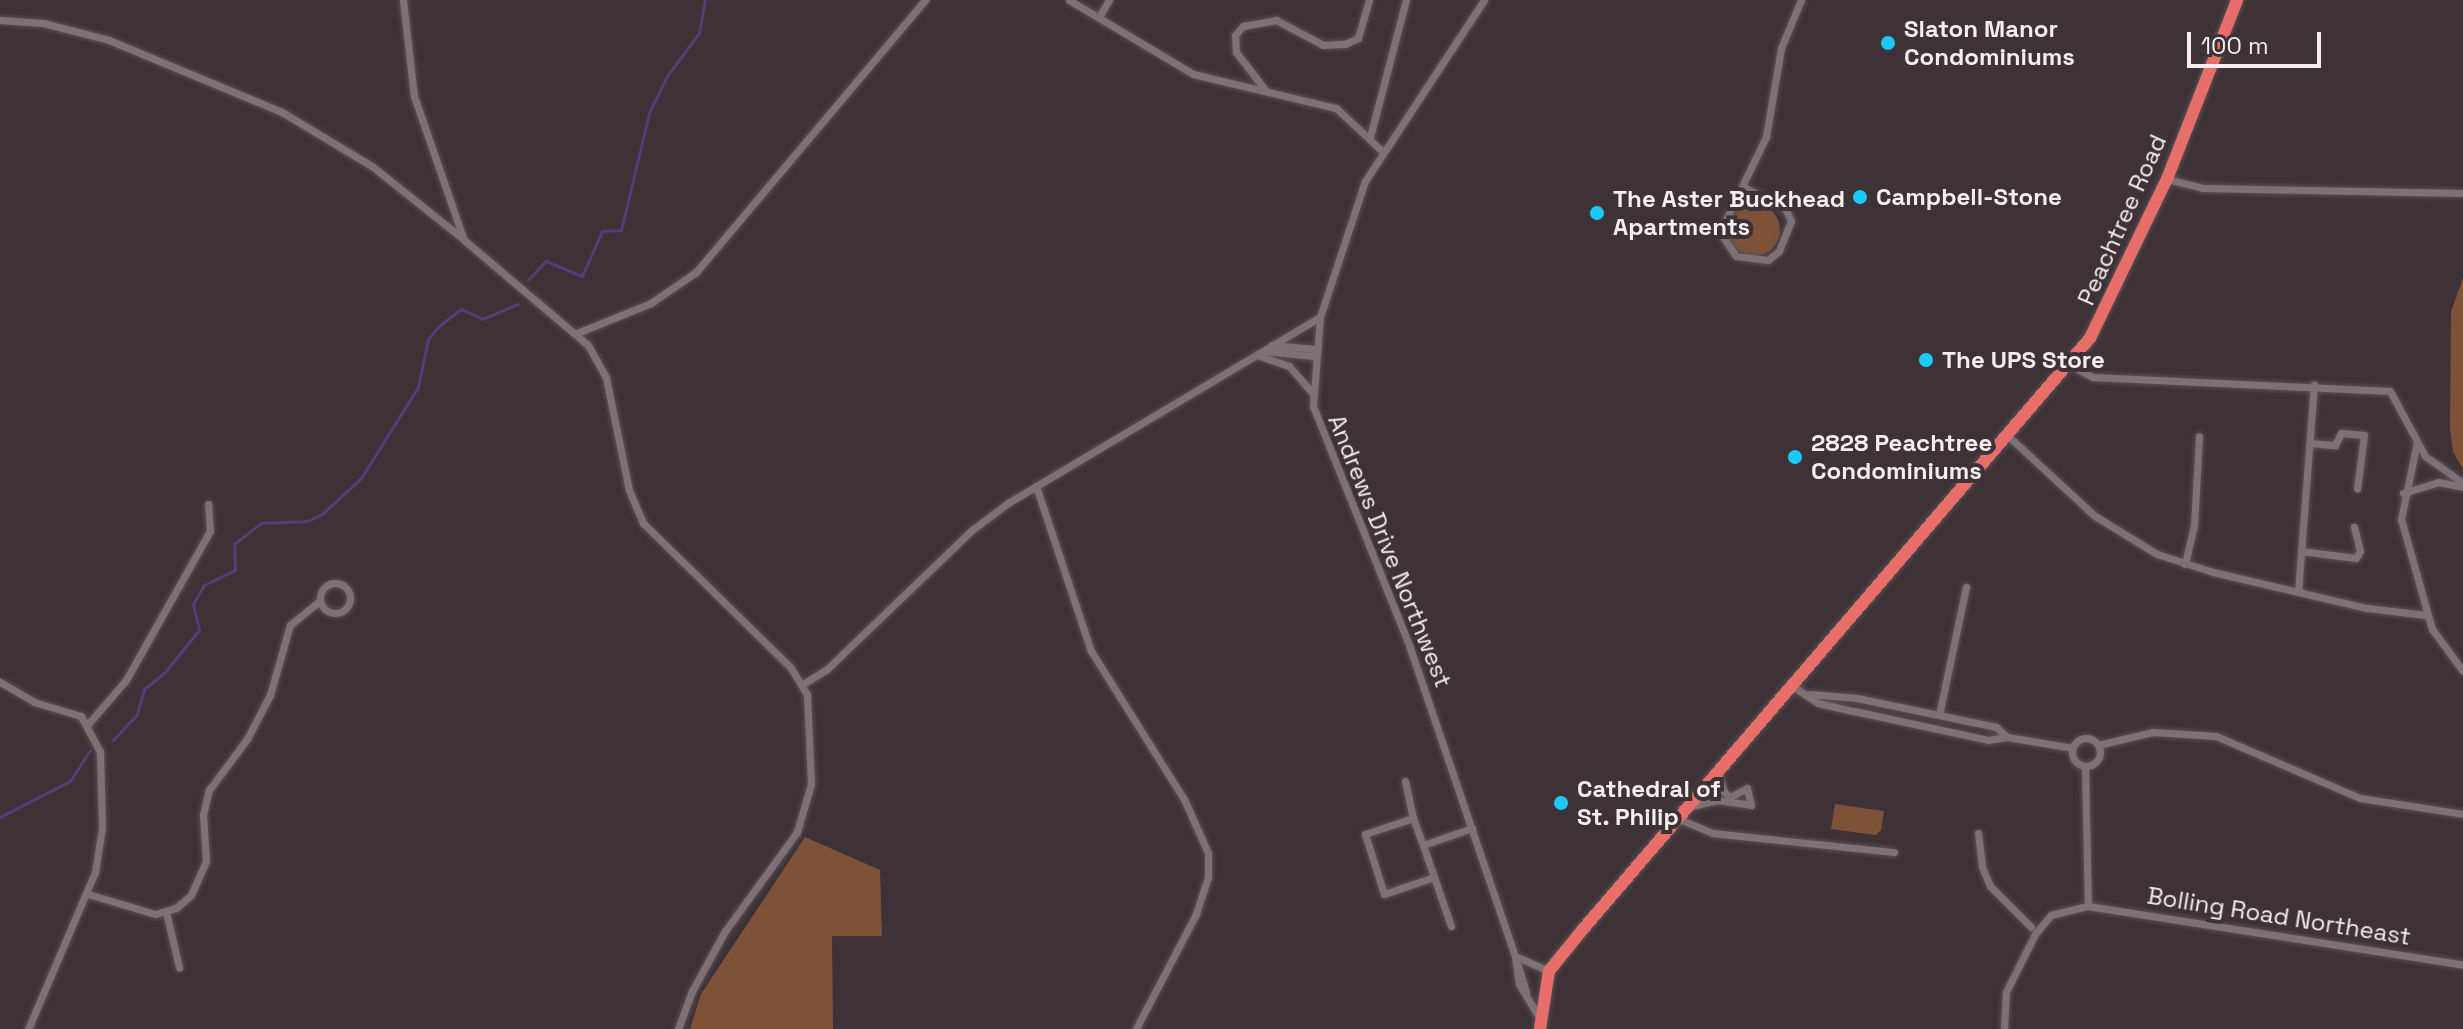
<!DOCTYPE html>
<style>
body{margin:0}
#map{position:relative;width:2463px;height:1029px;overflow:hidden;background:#3d3236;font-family:"Space Grotesk",sans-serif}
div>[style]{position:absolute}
.green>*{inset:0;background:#7e5239}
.round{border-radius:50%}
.stream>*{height:3px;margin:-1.5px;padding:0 1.5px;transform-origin:1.5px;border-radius:1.5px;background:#573a76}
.roads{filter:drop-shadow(0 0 2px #5a5154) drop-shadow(0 0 2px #5a5154)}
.street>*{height:7px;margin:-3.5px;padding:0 3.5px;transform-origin:3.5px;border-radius:3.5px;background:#7e7175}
.street>.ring{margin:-3.5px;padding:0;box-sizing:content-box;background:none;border:7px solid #7e7175;border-radius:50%}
.highway>*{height:12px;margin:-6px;padding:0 6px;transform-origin:6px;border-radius:6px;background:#e76e69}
.dots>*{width:22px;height:22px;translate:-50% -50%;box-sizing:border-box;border:4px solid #3d3236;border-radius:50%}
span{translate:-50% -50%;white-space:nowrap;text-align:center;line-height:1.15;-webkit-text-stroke:8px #3d3236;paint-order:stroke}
.poi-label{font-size:24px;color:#f5edef;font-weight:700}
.left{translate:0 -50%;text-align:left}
.street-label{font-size:24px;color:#f5edef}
.scale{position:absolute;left:2187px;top:32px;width:134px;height:36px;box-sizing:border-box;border:4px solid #f5edef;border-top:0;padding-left:10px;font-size:24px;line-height:28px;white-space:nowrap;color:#f5edef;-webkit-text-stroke:6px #3d3236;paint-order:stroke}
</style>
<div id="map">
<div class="green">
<div class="round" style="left:1728px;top:204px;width:52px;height:52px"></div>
<div style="clip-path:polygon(2463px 278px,2463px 469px,2453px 452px,2450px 428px,2451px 312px)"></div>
<div style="clip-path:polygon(1835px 804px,1884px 811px,1881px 830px,1876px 835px,1831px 829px)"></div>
<div style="clip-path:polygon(805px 837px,880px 870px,882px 936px,832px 936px,833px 1029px,690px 1029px,701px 994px)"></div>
</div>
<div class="stream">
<div style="left:528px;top:280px;width:26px;rotate:-47deg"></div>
<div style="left:546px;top:261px;width:39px;rotate:23deg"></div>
<div style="left:582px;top:276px;width:49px;rotate:-66deg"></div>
<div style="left:602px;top:231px;width:19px;rotate:-3deg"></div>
<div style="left:621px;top:230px;width:120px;rotate:-76.5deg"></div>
<div style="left:649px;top:113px;width:41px;rotate:-64.1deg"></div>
<div style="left:667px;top:76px;width:54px;rotate:-53.3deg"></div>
<div style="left:699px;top:33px;width:34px;rotate:-80deg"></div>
<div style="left:113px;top:740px;width:35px;rotate:-47deg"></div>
<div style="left:137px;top:714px;width:26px;rotate:-74deg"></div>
<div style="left:144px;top:689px;width:27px;rotate:-39deg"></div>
<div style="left:165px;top:672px;width:54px;rotate:-51deg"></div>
<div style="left:199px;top:630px;width:27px;rotate:-103deg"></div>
<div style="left:193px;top:604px;width:22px;rotate:-60deg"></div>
<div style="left:204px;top:585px;width:34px;rotate:-26deg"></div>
<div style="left:235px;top:570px;width:26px;rotate:-92deg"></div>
<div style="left:234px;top:544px;width:34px;rotate:-38deg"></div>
<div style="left:261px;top:523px;width:46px;rotate:-2.5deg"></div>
<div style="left:307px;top:521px;width:17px;rotate:-25deg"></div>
<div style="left:322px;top:514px;width:53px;rotate:-42.7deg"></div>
<div style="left:361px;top:478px;width:107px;rotate:-57.9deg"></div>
<div style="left:418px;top:387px;width:49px;rotate:-78.2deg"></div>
<div style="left:428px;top:339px;width:17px;rotate:-50deg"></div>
<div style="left:439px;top:326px;width:28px;rotate:-38deg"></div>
<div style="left:461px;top:309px;width:23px;rotate:25deg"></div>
<div style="left:482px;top:319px;width:39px;rotate:-23deg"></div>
<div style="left:0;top:817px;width:79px;rotate:-27.2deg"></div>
<div style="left:70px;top:781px;width:37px;rotate:-57deg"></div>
</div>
<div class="roads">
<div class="street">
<div style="left:403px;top:0;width:97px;rotate:83.5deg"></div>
<div style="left:414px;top:96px;width:152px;rotate:70.9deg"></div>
<div style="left:464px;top:240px;width:162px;rotate:40.3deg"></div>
<div style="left:588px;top:345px;width:38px;rotate:61deg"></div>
<div style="left:606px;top:378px;width:114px;rotate:78.4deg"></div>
<div style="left:629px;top:490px;width:36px;rotate:67deg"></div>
<div style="left:643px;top:523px;width:207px;rotate:44.4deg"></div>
<div style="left:791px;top:668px;width:31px;rotate:59deg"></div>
<div style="left:807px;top:695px;width:89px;rotate:87.4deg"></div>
<div style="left:811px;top:784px;width:50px;rotate:106.3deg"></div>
<div style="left:797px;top:832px;width:122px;rotate:126deg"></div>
<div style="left:725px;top:931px;width:68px;rotate:118.8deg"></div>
<div style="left:692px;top:991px;width:40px;rotate:110.2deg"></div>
<div style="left:1069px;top:0;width:144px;rotate:30.8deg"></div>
<div style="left:1193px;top:74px;width:147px;rotate:13.4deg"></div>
<div style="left:1336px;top:108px;width:63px;rotate:43.1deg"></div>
<div style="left:1484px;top:0;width:217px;rotate:123.3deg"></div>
<div style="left:1365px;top:181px;width:143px;rotate:108.3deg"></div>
<div style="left:1320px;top:317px;width:89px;rotate:94.5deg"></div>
<div style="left:1313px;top:406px;width:258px;rotate:68.1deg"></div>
<div style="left:1409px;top:645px;width:329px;rotate:71.2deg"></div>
<div style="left:1515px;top:956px;width:28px;rotate:82deg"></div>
<div style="left:1519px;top:984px;width:41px;rotate:59deg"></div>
<div style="left:1099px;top:17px;width:20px;rotate:-60deg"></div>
<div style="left:0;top:20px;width:43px;rotate:4deg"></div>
<div style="left:43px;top:23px;width:68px;rotate:14.4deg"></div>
<div style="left:109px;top:40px;width:187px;rotate:22.6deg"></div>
<div style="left:282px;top:112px;width:106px;rotate:31.1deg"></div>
<div style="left:373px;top:167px;width:114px;rotate:38.6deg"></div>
<div style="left:1266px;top:91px;width:49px;rotate:-127.6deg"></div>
<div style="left:1236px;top:52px;width:17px;rotate:-93deg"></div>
<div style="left:1235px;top:35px;width:12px;rotate:-48deg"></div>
<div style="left:1243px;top:26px;width:34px;rotate:-10deg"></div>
<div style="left:1276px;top:20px;width:53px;rotate:28deg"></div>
<div style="left:1323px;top:45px;width:22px;rotate:-3deg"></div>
<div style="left:1345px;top:44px;width:14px;rotate:-25deg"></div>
<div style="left:1358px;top:38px;width:40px;rotate:-74deg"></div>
<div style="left:1370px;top:137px;width:142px;rotate:-75.3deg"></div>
<div style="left:2167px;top:179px;width:36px;rotate:14deg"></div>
<div style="left:2202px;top:188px;width:261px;rotate:1.1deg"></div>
<div style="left:1743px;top:187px;width:47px;rotate:26.6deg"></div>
<div style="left:1785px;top:208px;width:14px;rotate:65deg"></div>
<div style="left:1791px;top:221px;width:32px;rotate:112deg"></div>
<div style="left:1779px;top:251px;width:14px;rotate:141deg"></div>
<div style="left:1768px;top:260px;width:32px;rotate:-173deg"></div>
<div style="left:1736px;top:256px;width:29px;rotate:-124deg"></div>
<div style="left:1720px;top:232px;width:106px;rotate:-64.2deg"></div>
<div style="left:1766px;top:137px;width:90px;rotate:-80.4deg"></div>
<div style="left:1781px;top:48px;width:52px;rotate:-67.4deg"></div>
<div style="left:577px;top:333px;width:80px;rotate:-22.1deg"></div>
<div style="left:651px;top:303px;width:55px;rotate:-34.6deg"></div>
<div style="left:696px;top:272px;width:356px;rotate:-49.9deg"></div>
<div style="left:1272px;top:345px;width:43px;rotate:5.3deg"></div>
<div style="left:1264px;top:351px;width:50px;rotate:5.7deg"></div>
<div style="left:1257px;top:355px;width:34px;rotate:19deg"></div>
<div style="left:1289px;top:366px;width:35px;rotate:49deg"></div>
<div style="left:2068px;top:364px;width:27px;rotate:28deg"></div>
<div style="left:2092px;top:377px;width:298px;rotate:2.7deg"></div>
<div style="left:2390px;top:391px;width:74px;rotate:61.7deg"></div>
<div style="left:2425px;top:456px;width:47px;rotate:35.4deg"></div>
<div style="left:2006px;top:434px;width:121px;rotate:42.7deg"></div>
<div style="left:2095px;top:516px;width:73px;rotate:31.5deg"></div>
<div style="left:2157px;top:554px;width:59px;rotate:17.8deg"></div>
<div style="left:2213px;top:572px;width:158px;rotate:13.2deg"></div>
<div style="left:2367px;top:608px;width:59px;rotate:6.8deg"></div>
<div style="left:2417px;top:442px;width:79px;rotate:101.7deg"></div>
<div style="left:2401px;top:519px;width:114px;rotate:74.3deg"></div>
<div style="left:2432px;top:629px;width:52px;rotate:53.6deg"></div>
<div style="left:2310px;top:443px;width:25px;rotate:5deg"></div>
<div style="left:2335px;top:445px;width:13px;rotate:-63deg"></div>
<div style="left:2341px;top:433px;width:23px;rotate:5deg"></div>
<div style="left:2364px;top:435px;width:54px;rotate:97.4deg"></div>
<div style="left:1036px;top:486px;width:174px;rotate:71.6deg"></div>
<div style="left:1091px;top:651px;width:175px;rotate:57.9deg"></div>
<div style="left:1184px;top:799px;width:59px;rotate:66deg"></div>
<div style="left:1208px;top:853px;width:24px;rotate:90deg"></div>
<div style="left:1208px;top:877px;width:39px;rotate:108deg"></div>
<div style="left:1196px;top:914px;width:130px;rotate:117.6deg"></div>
<div style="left:2403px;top:493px;width:37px;rotate:-17deg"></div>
<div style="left:2438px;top:482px;width:25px;rotate:11deg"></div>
<div style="left:2301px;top:551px;width:55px;rotate:7.3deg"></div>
<div style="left:2356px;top:558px;width:8px;rotate:-60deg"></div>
<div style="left:2360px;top:551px;width:25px;rotate:-104deg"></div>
<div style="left:2185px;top:564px;width:39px;rotate:-77deg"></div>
<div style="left:2194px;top:526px;width:90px;rotate:-86.8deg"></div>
<div class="ring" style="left:320px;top:583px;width:23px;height:23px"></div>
<div style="left:2298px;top:592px;width:208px;rotate:-85.6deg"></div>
<div style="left:0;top:682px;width:39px;rotate:30deg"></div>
<div style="left:34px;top:702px;width:49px;rotate:16.6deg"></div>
<div style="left:81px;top:716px;width:40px;rotate:62deg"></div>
<div style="left:100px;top:751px;width:77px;rotate:88.5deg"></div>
<div style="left:102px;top:828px;width:45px;rotate:99deg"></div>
<div style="left:95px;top:872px;width:171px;rotate:113.1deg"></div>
<div style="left:803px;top:684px;width:28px;rotate:-32deg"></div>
<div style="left:827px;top:669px;width:201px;rotate:-43.8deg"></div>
<div style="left:972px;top:530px;width:45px;rotate:-36.9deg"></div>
<div style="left:1008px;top:503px;width:363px;rotate:-30.8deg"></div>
<div style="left:1791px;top:685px;width:32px;rotate:34deg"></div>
<div style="left:1818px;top:703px;width:37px;rotate:13deg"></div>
<div style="left:1854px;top:711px;width:137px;rotate:12.2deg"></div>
<div style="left:1988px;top:740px;width:19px;rotate:-9deg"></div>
<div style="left:2007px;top:737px;width:67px;rotate:9.5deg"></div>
<div style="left:1810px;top:694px;width:47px;rotate:4.9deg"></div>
<div style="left:1857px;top:698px;width:142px;rotate:11.8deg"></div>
<div style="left:1996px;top:727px;width:15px;rotate:42deg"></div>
<div style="left:1939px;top:715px;width:131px;rotate:-78.1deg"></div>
<div style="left:89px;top:723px;width:57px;rotate:-49.3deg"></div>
<div style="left:126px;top:680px;width:171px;rotate:-60.6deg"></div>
<div style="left:210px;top:531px;width:27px;rotate:-94deg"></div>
<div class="ring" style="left:2072px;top:738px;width:21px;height:21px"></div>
<div style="left:2098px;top:745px;width:57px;rotate:-13.3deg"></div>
<div style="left:2153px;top:732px;width:63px;rotate:3.6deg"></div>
<div style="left:2216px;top:736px;width:157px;rotate:23.3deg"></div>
<div style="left:2360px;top:798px;width:104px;rotate:8.8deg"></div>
<div style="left:2085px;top:766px;width:140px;rotate:88.8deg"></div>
<div style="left:1405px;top:781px;width:38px;rotate:78deg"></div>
<div style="left:1692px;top:806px;width:26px;rotate:-13deg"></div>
<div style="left:1717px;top:800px;width:34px;rotate:8deg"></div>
<div style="left:1751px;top:805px;width:17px;rotate:-103deg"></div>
<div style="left:1747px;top:788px;width:19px;rotate:152deg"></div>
<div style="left:1730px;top:797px;width:8px;rotate:-140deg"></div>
<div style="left:1724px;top:792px;width:22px;rotate:-108deg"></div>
<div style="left:1677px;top:818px;width:38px;rotate:23deg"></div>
<div style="left:1712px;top:833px;width:183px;rotate:6deg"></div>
<div style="left:1978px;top:833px;width:34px;rotate:83deg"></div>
<div style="left:1982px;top:867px;width:21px;rotate:67deg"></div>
<div style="left:1990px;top:886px;width:58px;rotate:45deg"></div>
<div style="left:1423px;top:845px;width:34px;rotate:71deg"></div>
<div style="left:1434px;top:877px;width:53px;rotate:161.2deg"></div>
<div style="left:1384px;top:894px;width:63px;rotate:-107.6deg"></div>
<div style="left:1365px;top:834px;width:51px;rotate:-18.4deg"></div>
<div style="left:1413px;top:818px;width:29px;rotate:70deg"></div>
<div style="left:1423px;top:845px;width:52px;rotate:-19.1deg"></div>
<div style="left:1434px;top:877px;width:52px;rotate:70.9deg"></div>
<div style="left:88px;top:894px;width:70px;rotate:16.6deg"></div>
<div style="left:155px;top:914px;width:22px;rotate:-16deg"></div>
<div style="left:176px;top:908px;width:20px;rotate:-41deg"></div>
<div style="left:191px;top:895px;width:37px;rotate:-66deg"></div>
<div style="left:206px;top:861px;width:46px;rotate:-93.7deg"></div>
<div style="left:203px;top:815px;width:26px;rotate:-77deg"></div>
<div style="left:209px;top:790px;width:64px;rotate:-53.3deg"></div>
<div style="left:247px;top:739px;width:50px;rotate:-62.4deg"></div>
<div style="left:270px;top:695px;width:73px;rotate:-74.1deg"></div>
<div style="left:290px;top:625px;width:38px;rotate:-39deg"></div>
<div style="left:166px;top:912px;width:57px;rotate:76.7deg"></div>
<div style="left:1515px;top:956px;width:38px;rotate:73deg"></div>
<div style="left:1515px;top:956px;width:37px;rotate:24deg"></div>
<div style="left:2004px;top:1029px;width:37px;rotate:-87deg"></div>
<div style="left:2006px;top:992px;width:65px;rotate:-63.4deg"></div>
<div style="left:2035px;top:934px;width:25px;rotate:-50deg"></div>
<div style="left:2051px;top:915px;width:38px;rotate:-14deg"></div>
<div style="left:2088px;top:906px;width:380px;rotate:8.9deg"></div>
</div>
<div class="highway">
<div style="left:1540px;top:1029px;width:59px;rotate:-81.2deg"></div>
<div style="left:1549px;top:971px;width:55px;rotate:-50.9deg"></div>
<div style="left:1584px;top:928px;width:777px;rotate:-49.38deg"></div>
<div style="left:2090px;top:338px;width:177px;rotate:-64.2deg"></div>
<div style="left:2167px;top:179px;width:192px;rotate:-68.6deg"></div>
</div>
</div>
<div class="dots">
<div style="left:1888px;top:43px;background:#1bc9fc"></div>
<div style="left:1860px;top:197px;background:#1bc9fc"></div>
<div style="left:1597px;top:213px;background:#1bc9fc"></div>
<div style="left:1926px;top:360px;background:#1bc9fc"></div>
<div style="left:1795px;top:457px;background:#1bc9fc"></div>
<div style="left:1561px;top:803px;background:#1bc9fc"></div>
</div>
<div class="poi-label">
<span class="left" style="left:1904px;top:43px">Slaton Manor<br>Condominiums</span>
<span class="left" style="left:1876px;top:197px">Campbell-Stone</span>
<span class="left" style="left:1613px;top:213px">The Aster Buckhead<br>Apartments</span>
<span class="left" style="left:1942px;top:360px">The UPS Store</span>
<span class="left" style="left:1811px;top:457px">2828 Peachtree<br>Condominiums</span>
<span class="left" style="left:1577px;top:803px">Cathedral of<br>St. Philip</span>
</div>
<div class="street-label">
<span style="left:2122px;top:220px;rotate:-66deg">Peachtree Road</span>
<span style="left:1390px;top:551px;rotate:68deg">Andrews Drive Northwest</span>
<span style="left:2279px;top:916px;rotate:9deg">Bolling Road Northeast</span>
</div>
<div class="scale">100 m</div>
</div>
